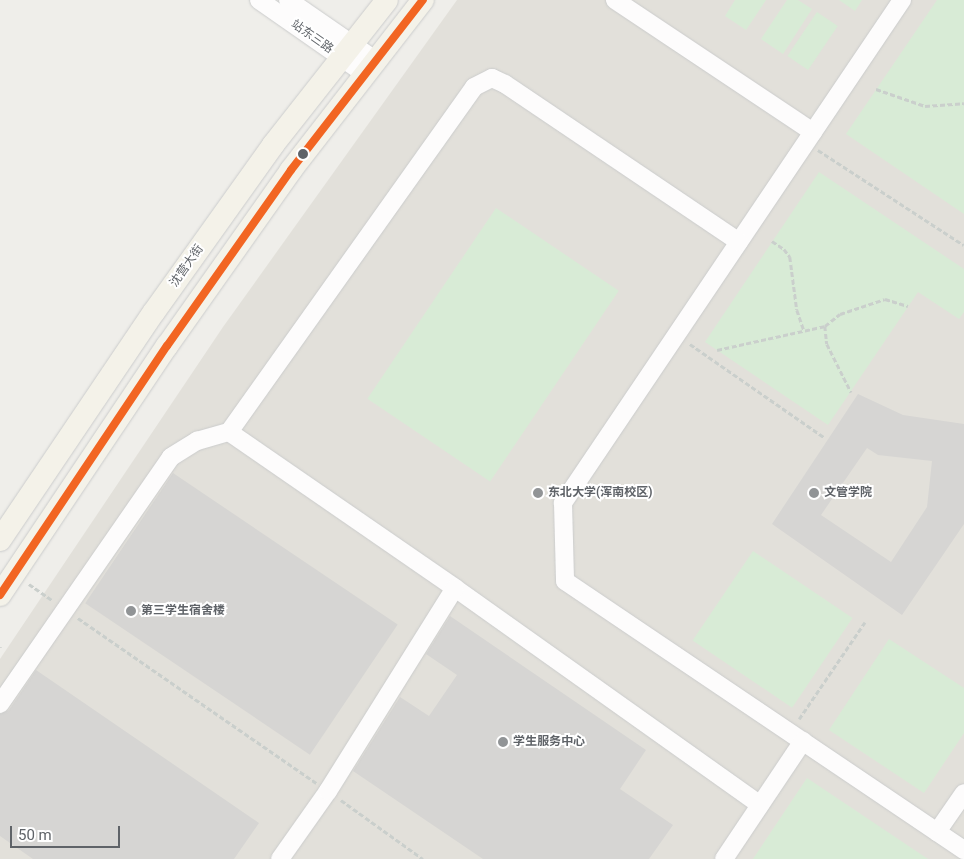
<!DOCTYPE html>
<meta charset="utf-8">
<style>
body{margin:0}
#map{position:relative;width:964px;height:859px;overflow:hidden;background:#efeeea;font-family:Roboto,"Noto Sans SC",sans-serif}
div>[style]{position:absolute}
.education>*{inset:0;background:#e2e0da}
.green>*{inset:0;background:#d8ebd6;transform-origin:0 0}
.building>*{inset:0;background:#d6d5d3;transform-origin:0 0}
.path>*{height:2.5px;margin-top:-1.25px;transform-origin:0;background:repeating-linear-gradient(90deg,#cacfcc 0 5px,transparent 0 7.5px)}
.roads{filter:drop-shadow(0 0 1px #cbcccc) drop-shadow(0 0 1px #cbcccc)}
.minor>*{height:18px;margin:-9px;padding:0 9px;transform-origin:9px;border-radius:9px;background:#fdfcfc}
.major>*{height:22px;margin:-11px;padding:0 11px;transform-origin:11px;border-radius:11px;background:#f4f2e9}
.bus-1>*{height:8px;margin:-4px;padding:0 4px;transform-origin:4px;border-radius:4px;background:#f26522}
.dots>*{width:14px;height:14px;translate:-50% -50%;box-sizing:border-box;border:2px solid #fff;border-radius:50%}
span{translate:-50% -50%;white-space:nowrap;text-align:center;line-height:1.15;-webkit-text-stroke:4px #fff;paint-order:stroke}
.street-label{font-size:12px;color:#5f6368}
.poi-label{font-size:12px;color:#5f6368;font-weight:700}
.left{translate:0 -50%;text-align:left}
.scale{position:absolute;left:10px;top:826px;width:110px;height:22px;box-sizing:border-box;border:2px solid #5f6368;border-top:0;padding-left:6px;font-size:15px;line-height:18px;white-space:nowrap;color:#5f6368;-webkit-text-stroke:4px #fff;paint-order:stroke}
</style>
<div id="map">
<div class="education">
<div style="clip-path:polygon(457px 0,964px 0,964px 859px,0 859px,0 659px,223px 327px)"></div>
</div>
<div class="green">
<div style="clip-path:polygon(735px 0,766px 0,746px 30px,725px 16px)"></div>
<div style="clip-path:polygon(787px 0,798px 0,812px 9px,783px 54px,761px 39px)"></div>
<div style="clip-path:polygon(839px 0,862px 0,855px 11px)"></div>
<div style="clip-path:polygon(937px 0,964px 0,964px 214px,846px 134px)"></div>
<div style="left:817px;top:12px;width:25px;height:53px;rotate:34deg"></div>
<div style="clip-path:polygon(819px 172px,964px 269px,964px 312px,959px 319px,918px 292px,828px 425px,705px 342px)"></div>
<div style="left:496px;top:208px;width:148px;height:230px;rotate:34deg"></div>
<div style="left:753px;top:551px;width:120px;height:108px;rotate:34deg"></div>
<div style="clip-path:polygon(889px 639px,964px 688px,964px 733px,924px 793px,829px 730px)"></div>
<div style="clip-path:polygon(807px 778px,928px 859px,753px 859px)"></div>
</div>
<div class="building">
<div style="clip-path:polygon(evenodd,858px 394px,903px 415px,964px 424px,964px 524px,902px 615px,772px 524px,858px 394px,867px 448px,878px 455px,932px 461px,927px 507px,891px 562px,821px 515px,867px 448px)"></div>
<div style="left:173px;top:473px;width:271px;height:157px;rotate:34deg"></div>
<div style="clip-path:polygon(450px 616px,646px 750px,620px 789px,673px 825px,649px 859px,483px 859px,353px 771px,400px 697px,429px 716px,457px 675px,426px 654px)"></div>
<div style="clip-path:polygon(36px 670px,259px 823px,234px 859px,33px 859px,0 836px,0 714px,9px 710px)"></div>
</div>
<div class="path">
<div style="left:876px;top:89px;width:52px;rotate:19.1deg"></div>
<div style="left:925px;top:106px;width:39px;rotate:-4deg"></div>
<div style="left:818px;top:150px;width:174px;rotate:33.1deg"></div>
<div style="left:772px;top:241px;width:14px;rotate:34deg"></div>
<div style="left:784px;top:249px;width:10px;rotate:53deg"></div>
<div style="left:790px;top:257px;width:53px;rotate:82.5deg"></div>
<div style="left:797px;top:310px;width:21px;rotate:71deg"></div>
<div style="left:825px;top:326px;width:18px;rotate:84deg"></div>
<div style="left:827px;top:344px;width:54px;rotate:63.4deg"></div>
<div style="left:690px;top:344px;width:163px;rotate:34.8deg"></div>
<div style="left:717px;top:350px;width:111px;rotate:-12.5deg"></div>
<div style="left:825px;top:326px;width:19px;rotate:-39deg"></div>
<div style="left:840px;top:314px;width:47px;rotate:-18.4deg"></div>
<div style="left:885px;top:299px;width:24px;rotate:17deg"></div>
<div style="left:29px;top:584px;width:29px;rotate:35deg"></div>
<div style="left:78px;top:618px;width:290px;rotate:34.7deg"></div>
<div style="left:0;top:648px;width:1px;rotate:-90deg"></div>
<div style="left:799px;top:719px;width:117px;rotate:-55.8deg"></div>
<div style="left:341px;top:800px;width:101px;rotate:35.7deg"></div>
</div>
<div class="roads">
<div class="minor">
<div style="left:259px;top:0;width:129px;rotate:34.9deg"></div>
<div style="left:288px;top:0;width:106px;rotate:34.6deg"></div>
<div style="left:615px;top:0;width:238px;rotate:33.7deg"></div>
<div style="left:902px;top:0;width:607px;rotate:123.98deg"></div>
<div style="left:563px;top:503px;width:78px;rotate:88.5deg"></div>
<div style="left:565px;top:581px;width:481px;rotate:34deg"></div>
<div style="left:229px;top:432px;width:275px;rotate:34.6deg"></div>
<div style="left:455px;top:588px;width:374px;rotate:35.4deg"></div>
<div style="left:0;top:704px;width:300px;rotate:-55.3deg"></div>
<div style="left:171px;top:457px;width:31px;rotate:-32deg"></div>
<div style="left:197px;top:441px;width:33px;rotate:-16deg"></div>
<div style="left:229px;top:432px;width:423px;rotate:-54.6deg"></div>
<div style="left:474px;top:87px;width:20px;rotate:-27deg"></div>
<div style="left:492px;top:78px;width:14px;rotate:25deg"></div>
<div style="left:505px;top:84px;width:282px;rotate:34deg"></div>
<div style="left:937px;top:832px;width:47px;rotate:-55.3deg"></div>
<div style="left:280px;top:859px;width:83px;rotate:-54.8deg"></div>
<div style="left:328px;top:791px;width:239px;rotate:-58deg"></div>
<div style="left:724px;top:859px;width:142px;rotate:-56.2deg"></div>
</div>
<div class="major">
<div style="left:0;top:540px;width:275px;rotate:-56deg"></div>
<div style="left:154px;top:312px;width:205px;rotate:-54.5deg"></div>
<div style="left:273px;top:145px;width:184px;rotate:-51.8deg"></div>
<div style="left:0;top:595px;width:300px;rotate:-56.2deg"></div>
<div style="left:167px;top:346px;width:215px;rotate:-54.8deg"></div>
<div style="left:291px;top:170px;width:215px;rotate:-52.2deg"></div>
</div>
</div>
<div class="bus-1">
<div style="left:0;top:595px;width:300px;rotate:-56.2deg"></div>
<div style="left:167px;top:346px;width:215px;rotate:-54.8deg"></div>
<div style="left:291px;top:170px;width:215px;rotate:-52.2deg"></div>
</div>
<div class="dots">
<div style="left:303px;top:154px;background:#5f6368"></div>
<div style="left:538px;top:493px;background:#919496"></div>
<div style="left:814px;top:493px;background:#919496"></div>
<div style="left:131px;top:611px;background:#919496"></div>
<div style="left:503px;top:742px;background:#919496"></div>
</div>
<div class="street-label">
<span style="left:312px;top:37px;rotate:35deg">站东三路</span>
<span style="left:187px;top:266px;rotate:-55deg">沈营大街</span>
</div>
<div class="poi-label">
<span class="left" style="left:548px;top:493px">东北大学(浑南校区)</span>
<span class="left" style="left:824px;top:493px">文管学院</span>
<span class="left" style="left:141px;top:611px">第三学生宿舍楼</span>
<span class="left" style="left:513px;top:742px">学生服务中心</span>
</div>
<div class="scale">50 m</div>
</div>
